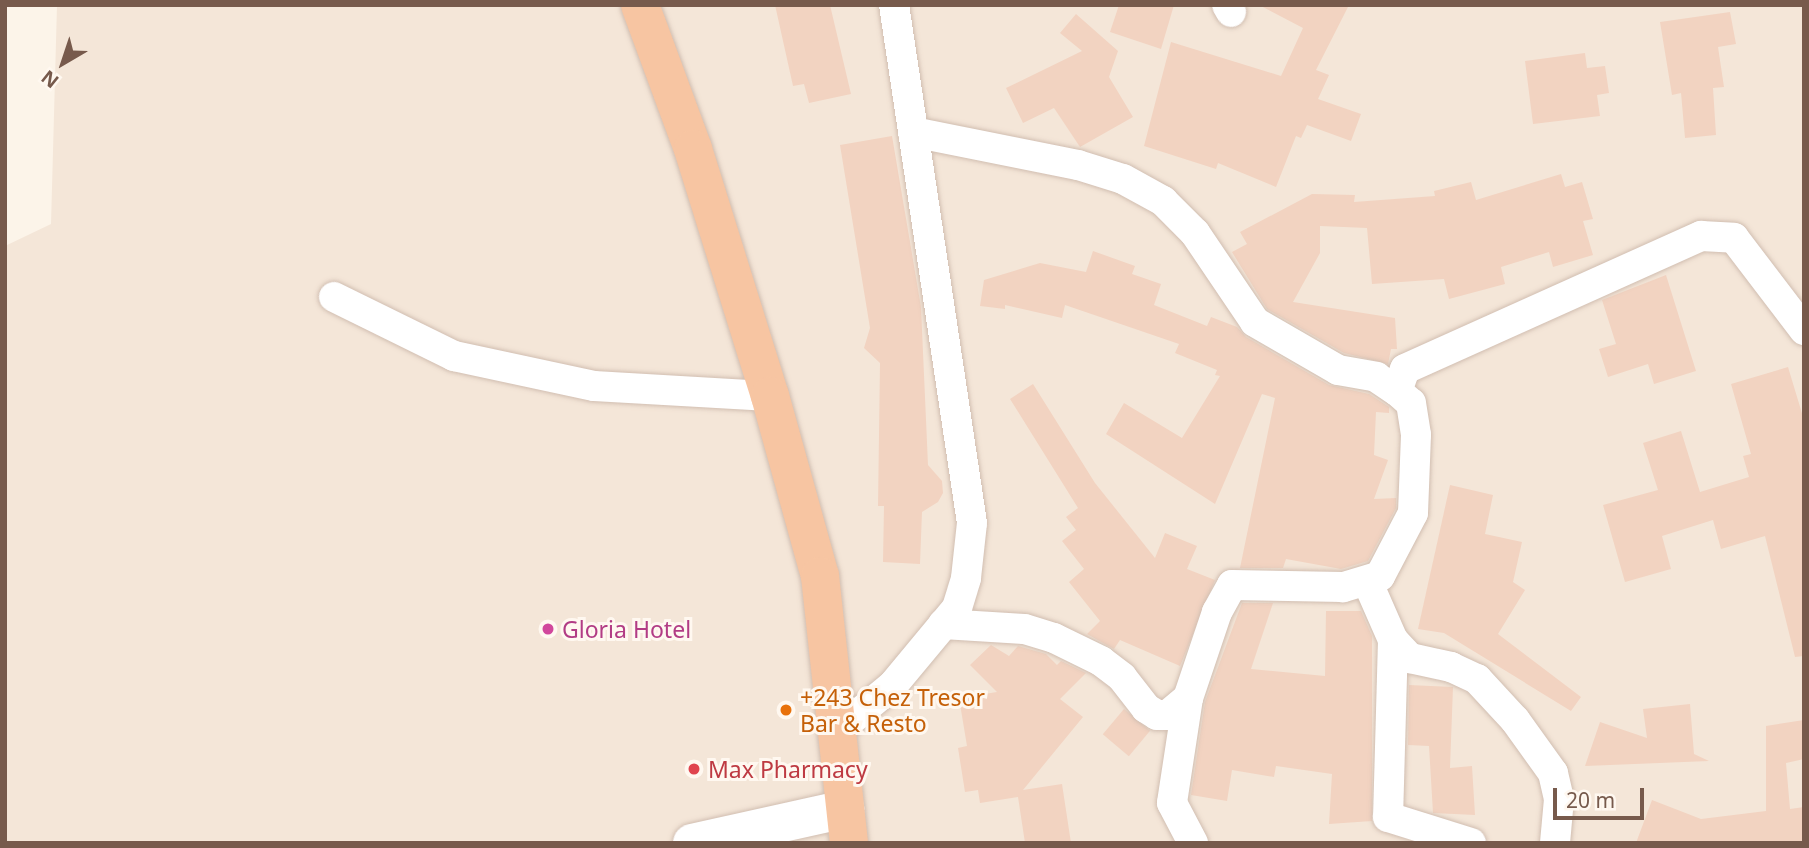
<!DOCTYPE html>
<style>
body{margin:0}
#map{position:relative;width:1809px;height:848px;overflow:hidden;background:#fcf4e9;font-family:"Noto Sans",sans-serif}
div>[style]{position:absolute}
.residential>*{inset:0;background:#f4e6d8}
.building>*{inset:0;background:#f2d3c1;transform-origin:0 0}
.roads{filter:drop-shadow(0 0 2px #d1beb1) drop-shadow(0 0 2px #d1beb1)}
.minor>*{height:30px;margin:-15px;padding:0 15px;transform-origin:15px;border-radius:15px;background:#fff}
.secondary>*{height:38px;margin:-19px;padding:0 19px;transform-origin:19px;border-radius:19px;background:#fff}
.trunk>*{height:38px;margin:-19px;padding:0 19px;transform-origin:19px;border-radius:19px;background:#f7c5a2}
.dots>*{width:19px;height:19px;translate:-50% -50%;box-sizing:border-box;border:4px solid #fff8f0;border-radius:50%}
span{translate:-50% -50%;white-space:nowrap;text-align:center;line-height:1.15;-webkit-text-stroke:6px #fff8f0;paint-order:stroke}
.hotel-label{font-size:23px;color:#b23c85}
.left{translate:0 -50%;text-align:left}
.food-label{font-size:23px;color:#c56008}
.health-label{font-size:23px;color:#be3a42}
.frame{position:absolute;inset:0;border:7px solid #775a4c;pointer-events:none}
.north{position:absolute;left:28px;top:28px;width:70px;height:70px;-webkit-text-stroke:5px #fff8f0;paint-order:stroke;rotate:219deg;font-size:19px;font-weight:700;line-height:28px;text-align:center;color:#775a4c}
.north::after{content:'';display:block;margin:auto;width:24px;height:32px;background:#775a4c;clip-path:polygon(50% 0,100% 100%,50% 72%,0 100%)}
.scale{position:absolute;left:1553px;top:788px;width:91px;height:32px;box-sizing:border-box;border:4px solid #775a4c;border-top:0;padding-left:9px;font-size:21px;line-height:24px;white-space:nowrap;color:#775a4c;-webkit-text-stroke:5px #fff8f0;paint-order:stroke}
</style>
<div id="map">
<div class="residential">
<div style="clip-path:polygon(57px 5px,1804px 5px,1804px 843px,5px 843px,5px 246px,51px 224px)"></div>
</div>
<div class="building">
<div style="clip-path:polygon(775px 5px,830px 5px,851px 94px,809px 103px,804px 84px,793px 86px)"></div>
<div style="clip-path:polygon(1119px 5px,1174px 5px,1161px 49px,1110px 32px)"></div>
<div style="clip-path:polygon(1259px 5px,1349px 5px,1316px 70px,1329px 75px,1318px 99px,1361px 114px,1351px 141px,1307px 125px,1301px 138px,1296px 136px,1276px 187px,1218px 163px,1216px 169px,1144px 146px,1171px 42px,1281px 76px,1303px 28px)"></div>
<div style="clip-path:polygon(1730px 12px,1736px 44px,1718px 47px,1724px 87px,1713px 88px,1716px 135px,1685px 138px,1681px 93px,1672px 95px,1660px 22px)"></div>
<div style="clip-path:polygon(1076px 14px,1118px 51px,1109px 77px,1133px 117px,1080px 147px,1054px 108px,1023px 123px,1006px 88px,1082px 51px,1060px 33px)"></div>
<div style="clip-path:polygon(1585px 53px,1587px 68px,1605px 66px,1609px 93px,1597px 95px,1600px 116px,1533px 124px,1525px 61px)"></div>
<div style="clip-path:polygon(892px 136px,921px 307px,928px 465px,942px 481px,943px 493px,938px 502px,922px 512px,920px 564px,883px 562px,884px 506px,878px 506px,880px 363px,864px 348px,870px 328px,840px 145px)"></div>
<div style="clip-path:polygon(1561px 174px,1565px 187px,1582px 182px,1593px 219px,1583px 221px,1593px 255px,1553px 267px,1549px 252px,1501px 267px,1505px 284px,1449px 299px,1444px 279px,1372px 284px,1367px 228px,1320px 226px,1320px 253px,1293px 302px,1395px 318px,1397px 349px,1391px 349px,1388px 364px,1344px 353px,1267px 309px,1232px 252px,1247px 244px,1240px 232px,1312px 194px,1355px 195px,1354px 202px,1435px 196px,1434px 191px,1471px 182px,1476px 200px)"></div>
<div style="clip-path:polygon(1093px 251px,1135px 266px,1132px 274px,1161px 284px,1154px 305px,1207px 326px,1211px 317px,1237px 327px,1246px 337px,1329px 385px,1369px 394px,1389px 407px,1389px 413px,1376px 412px,1374px 455px,1388px 460px,1374px 499px,1396px 498px,1396px 508px,1368px 561px,1341px 569px,1286px 559px,1283px 568px,1240px 568px,1275px 398px,1262px 394px,1215px 504px,1106px 434px,1124px 403px,1182px 438px,1220px 376px,1215px 375px,1217px 370px,1175px 353px,1179px 344px,1065px 305px,1062px 318px,1005px 305px,1005px 309px,980px 306px,984px 280px,1040px 263px,1086px 272px)"></div>
<div style="clip-path:polygon(1666px 275px,1696px 371px,1654px 384px,1648px 364px,1608px 377px,1599px 349px,1616px 344px,1602px 300px)"></div>
<div style="clip-path:polygon(1788px 367px,1804px 420px,1804px 656px,1795px 657px,1765px 536px,1721px 549px,1713px 520px,1662px 536px,1671px 569px,1625px 582px,1603px 505px,1658px 490px,1643px 443px,1681px 431px,1700px 492px,1749px 477px,1743px 456px,1751px 454px,1731px 384px)"></div>
<div style="clip-path:polygon(1033px 384px,1095px 483px,1155px 558px,1165px 533px,1197px 546px,1187px 569px,1215px 580px,1180px 666px,1120px 640px,1114px 649px,1087px 634px,1100px 621px,1069px 582px,1084px 569px,1062px 541px,1076px 530px,1066px 517px,1078px 508px,1010px 399px)"></div>
<div style="clip-path:polygon(1450px 485px,1493px 495px,1485px 534px,1522px 542px,1513px 582px,1525px 590px,1498px 634px,1581px 697px,1571px 711px,1444px 633px,1418px 629px)"></div>
<div style="clip-path:polygon(1242px 603px,1273px 603px,1251px 669px,1325px 676px,1326px 611px,1361px 611px,1372px 636px,1372px 821px,1329px 824px,1332px 774px,1276px 766px,1274px 777px,1232px 770px,1227px 801px,1191px 795px,1205px 702px)"></div>
<div style="clip-path:polygon(991px 645px,1009px 656px,1018px 646px,1046px 654px,1057px 665px,1061px 661px,1086px 673px,1060px 699px,1083px 717px,1023px 790px,1062px 784px,1071px 843px,1025px 843px,1018px 797px,980px 803px,978px 790px,965px 792px,958px 748px,967px 746px,959px 698px,997px 692px,970px 665px)"></div>
<div style="clip-path:polygon(1409px 685px,1453px 687px,1450px 768px,1472px 766px,1475px 815px,1433px 813px,1429px 746px,1408px 745px)"></div>
<div style="clip-path:polygon(1690px 704px,1694px 754px,1709px 761px,1585px 766px,1600px 722px,1647px 738px,1643px 709px)"></div>
<div style="left:1124px;top:709px;width:34px;height:33px;rotate:40deg"></div>
<div style="clip-path:polygon(1804px 720px,1804px 759px,1786px 763px,1790px 809px,1804px 807px,1804px 843px,1636px 843px,1652px 800px,1701px 819px,1766px 811px,1766px 726px)"></div>
</div>
<div class="roads">
<div class="minor">
<div style="left:1227px;top:5px;width:8px;rotate:60deg"></div>
<div style="left:913px;top:132px;width:168px;rotate:11.3deg"></div>
<div style="left:1078px;top:165px;width:47px;rotate:17.3deg"></div>
<div style="left:1123px;top:179px;width:46px;rotate:28.8deg"></div>
<div style="left:1163px;top:201px;width:45px;rotate:45deg"></div>
<div style="left:1195px;top:233px;width:107px;rotate:56deg"></div>
<div style="left:1255px;top:322px;width:96px;rotate:30deg"></div>
<div style="left:1338px;top:370px;width:39px;rotate:10deg"></div>
<div style="left:1376px;top:377px;width:25px;rotate:34deg"></div>
<div style="left:1397px;top:391px;width:18px;rotate:41deg"></div>
<div style="left:1411px;top:403px;width:32px;rotate:81deg"></div>
<div style="left:1416px;top:435px;width:78px;rotate:92.2deg"></div>
<div style="left:1413px;top:513px;width:71px;rotate:117.6deg"></div>
<div style="left:1380px;top:576px;width:39px;rotate:163deg"></div>
<div style="left:1343px;top:587px;width:111px;rotate:-179deg"></div>
<div style="left:1232px;top:585px;width:31px;rotate:119deg"></div>
<div style="left:1217px;top:612px;width:91px;rotate:108.6deg"></div>
<div style="left:1188px;top:698px;width:26px;rotate:140deg"></div>
<div style="left:1168px;top:715px;width:11px;rotate:180deg"></div>
<div style="left:1157px;top:715px;width:13px;rotate:-148deg"></div>
<div style="left:1146px;top:708px;width:39px;rotate:-128deg"></div>
<div style="left:1122px;top:677px;width:26px;rotate:-143deg"></div>
<div style="left:1101px;top:661px;width:52px;rotate:-153.9deg"></div>
<div style="left:1054px;top:638px;width:31px;rotate:-163deg"></div>
<div style="left:1024px;top:629px;width:81px;rotate:-176.5deg"></div>
<div style="left:334px;top:297px;width:134px;rotate:26.2deg"></div>
<div style="left:454px;top:356px;width:143px;rotate:12.1deg"></div>
<div style="left:594px;top:386px;width:176px;rotate:3.3deg"></div>
<div style="left:1397px;top:391px;width:23px;rotate:-70deg"></div>
<div style="left:1405px;top:369px;width:325px;rotate:-24.2deg"></div>
<div style="left:1701px;top:236px;width:33px;rotate:3deg"></div>
<div style="left:1734px;top:238px;width:116px;rotate:52.7deg"></div>
<div style="left:1368px;top:583px;width:62px;rotate:66.3deg"></div>
<div style="left:1393px;top:640px;width:25px;rotate:47deg"></div>
<div style="left:1410px;top:658px;width:42px;rotate:12.4deg"></div>
<div style="left:1451px;top:667px;width:29px;rotate:25deg"></div>
<div style="left:1477px;top:679px;width:56px;rotate:47.2deg"></div>
<div style="left:1515px;top:720px;width:65px;rotate:54.4deg"></div>
<div style="left:1553px;top:773px;width:27px;rotate:77deg"></div>
<div style="left:1559px;top:799px;width:44px;rotate:95.2deg"></div>
<div style="left:1393px;top:640px;width:177px;rotate:91.6deg"></div>
<div style="left:1388px;top:817px;width:87px;rotate:17.4deg"></div>
<div style="left:1188px;top:698px;width:106px;rotate:98.7deg"></div>
<div style="left:1172px;top:803px;width:45px;rotate:62.3deg"></div>
<div style="left:840px;top:729px;width:69px;rotate:-39.7deg"></div>
<div style="left:893px;top:685px;width:100px;rotate:-50.3deg"></div>
<div style="left:957px;top:608px;width:31px;rotate:-73deg"></div>
<div style="left:966px;top:578px;width:55px;rotate:-83.8deg"></div>
<div style="left:972px;top:523px;width:524px;rotate:-98.56deg"></div>
</div>
<div class="secondary">
<div style="left:692px;top:843px;width:157px;rotate:-12.5deg"></div>
</div>
<div class="trunk">
<div style="left:640px;top:5px;width:153px;rotate:69.8deg"></div>
<div style="left:693px;top:149px;width:259px;rotate:72.7deg"></div>
<div style="left:770px;top:396px;width:187px;rotate:74.5deg"></div>
<div style="left:820px;top:576px;width:269px;rotate:83.8deg"></div>
</div>
</div>
<div class="dots">
<div style="left:548px;top:629px;background:#d1479c"></div>
<div style="left:786px;top:710px;background:#e8710a"></div>
<div style="left:694px;top:769px;background:#e0444e"></div>
</div>
<div class="hotel-label">
<span class="left" style="left:562px;top:629px">Gloria Hotel</span>
</div>
<div class="food-label">
<span class="left" style="left:800px;top:710px">+243 Chez Tresor<br>Bar &amp; Resto</span>
</div>
<div class="health-label">
<span class="left" style="left:708px;top:769px">Max Pharmacy</span>
</div>
<div class="frame"></div>
<div class="north">N</div>
<div class="scale">20 m</div>
</div>
